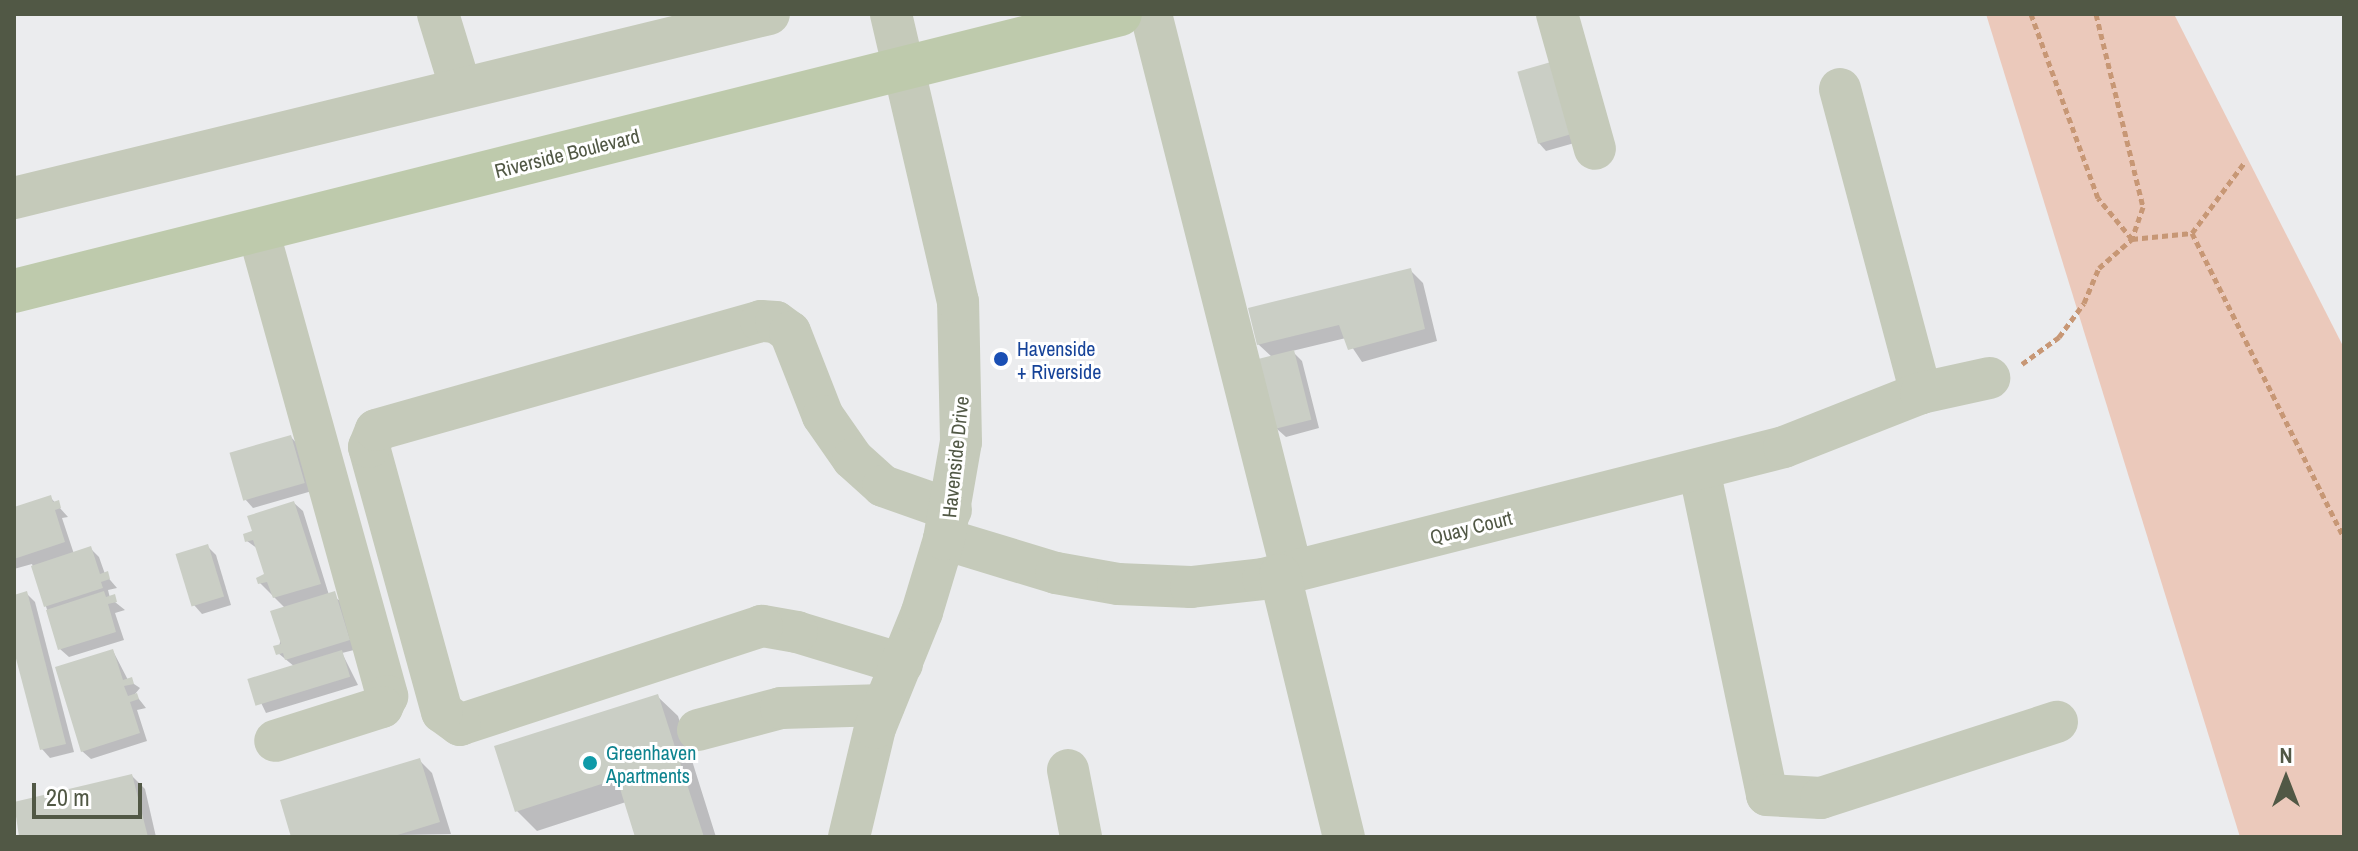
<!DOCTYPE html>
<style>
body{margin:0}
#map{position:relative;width:2358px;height:851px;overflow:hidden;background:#ebecee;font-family:"Archivo Narrow",sans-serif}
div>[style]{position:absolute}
.green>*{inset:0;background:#ebc9bb}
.shadow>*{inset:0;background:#0003}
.building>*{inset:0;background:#cacec5;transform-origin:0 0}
.path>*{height:5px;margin-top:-2.5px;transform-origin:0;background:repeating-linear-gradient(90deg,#c79775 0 6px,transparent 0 10px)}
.minor>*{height:42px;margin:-21px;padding:0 21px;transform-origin:21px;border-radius:21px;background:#c5caba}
.major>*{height:44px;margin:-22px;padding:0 22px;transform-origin:22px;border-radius:22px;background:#becaac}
.dots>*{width:22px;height:22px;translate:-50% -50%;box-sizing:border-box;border:4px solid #fff;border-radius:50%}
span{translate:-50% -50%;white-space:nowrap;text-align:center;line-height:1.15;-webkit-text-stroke:6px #fff;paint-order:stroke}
.street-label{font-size:20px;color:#515845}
.transit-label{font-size:20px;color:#164399}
.left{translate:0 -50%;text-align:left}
.culture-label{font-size:20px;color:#0d838f}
.frame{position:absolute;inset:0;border:16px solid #515845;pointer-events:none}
.north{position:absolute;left:2246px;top:739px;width:80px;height:80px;-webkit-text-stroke:6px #fff;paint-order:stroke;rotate:0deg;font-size:22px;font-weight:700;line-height:32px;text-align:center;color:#515845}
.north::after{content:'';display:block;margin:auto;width:28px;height:36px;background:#515845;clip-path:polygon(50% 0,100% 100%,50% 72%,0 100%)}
.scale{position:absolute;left:32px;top:783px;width:110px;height:36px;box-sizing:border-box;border:4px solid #515845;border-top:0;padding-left:10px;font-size:24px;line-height:28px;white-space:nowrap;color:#515845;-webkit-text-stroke:6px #fff;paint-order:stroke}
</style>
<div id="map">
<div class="green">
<div style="clip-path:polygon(1986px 14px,2174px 14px,2344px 348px,2344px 837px,2240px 837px)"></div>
</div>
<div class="shadow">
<div style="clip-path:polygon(1519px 73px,1578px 142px,1546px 151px,1538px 142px)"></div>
<div style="clip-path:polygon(1410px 270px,1423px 283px,1437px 341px,1362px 362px,1346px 338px,1292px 351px,1302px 361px,1319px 428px,1286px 437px,1277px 429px,1272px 357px,1258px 344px)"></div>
<div style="clip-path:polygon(291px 437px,299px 446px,312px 491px,253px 508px,245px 499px)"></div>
<div style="clip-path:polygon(50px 497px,68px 517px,62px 518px,74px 554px,90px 548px,99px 557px,105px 574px,117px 588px,108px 590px,110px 598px,125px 610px,115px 613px,124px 640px,69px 657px,60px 649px,32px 564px,14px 569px,14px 509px)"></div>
<div style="clip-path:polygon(294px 503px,303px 511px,329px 595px,343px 602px,358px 649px,342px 653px,358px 685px,266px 713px,250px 680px,295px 667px,278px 653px,286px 609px,260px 583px,267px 575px,258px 549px,247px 541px)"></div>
<div style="clip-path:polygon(207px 546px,216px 555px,231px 605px,202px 614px,194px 605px)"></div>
<div style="clip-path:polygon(27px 594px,35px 602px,74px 752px,50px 758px,42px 749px,14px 643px,14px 597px)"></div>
<div style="clip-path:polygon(113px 651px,128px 680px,140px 688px,135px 694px,146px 708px,137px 710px,147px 741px,91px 759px,82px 751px)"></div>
<div style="clip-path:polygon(657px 696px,678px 716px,716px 837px,637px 837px,626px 802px,537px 831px,517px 811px)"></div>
<div style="clip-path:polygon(419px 760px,432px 773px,451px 834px,293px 837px)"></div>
<div style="clip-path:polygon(132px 776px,145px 789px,156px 837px,21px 837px,14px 804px)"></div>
</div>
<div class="building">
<div style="left:1551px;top:62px;width:75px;height:35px;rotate:74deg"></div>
<div style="clip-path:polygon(1411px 268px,1425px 329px,1348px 350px,1339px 325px,1257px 345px,1248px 308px)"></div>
<div style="left:1294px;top:350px;width:72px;height:38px;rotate:76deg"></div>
<div style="left:291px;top:435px;width:50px;height:64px;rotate:74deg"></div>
<div style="clip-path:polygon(51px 495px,53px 502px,59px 500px,61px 508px,55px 510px,65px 542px,14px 559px,14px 507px)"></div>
<div style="clip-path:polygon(294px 501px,321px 584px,273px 598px,267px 582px,258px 584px,256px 578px,264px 574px,253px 540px,245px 542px,243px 534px,252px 531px,247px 516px)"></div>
<div style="left:208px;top:544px;width:55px;height:34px;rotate:73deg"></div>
<div style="clip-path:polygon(91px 546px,100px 574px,108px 571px,110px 579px,101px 582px,103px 588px,44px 607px,31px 566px)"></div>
<div style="clip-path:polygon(27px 591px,66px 744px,40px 750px,14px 651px,14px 595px)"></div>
<div style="clip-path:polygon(104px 591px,106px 597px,115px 594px,117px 602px,108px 604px,116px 632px,58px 650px,46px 610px)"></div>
<div style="clip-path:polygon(335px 591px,350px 640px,285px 660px,283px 653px,276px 655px,273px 646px,281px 644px,270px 611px)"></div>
<div style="clip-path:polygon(113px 649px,123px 680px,132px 677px,134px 684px,124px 686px,128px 696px,137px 693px,139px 699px,130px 702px,140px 733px,81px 752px,55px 667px)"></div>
<div style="left:342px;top:650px;width:28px;height:99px;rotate:73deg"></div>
<div style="clip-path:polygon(658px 694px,704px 837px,635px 837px,617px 779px,515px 812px,494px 746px)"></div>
<div style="clip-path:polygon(420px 758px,440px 822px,391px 837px,291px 837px,280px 800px)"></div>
<div style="clip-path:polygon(132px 774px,148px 837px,19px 837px,14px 802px)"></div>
</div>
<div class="path">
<div style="left:2096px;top:14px;width:199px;rotate:76.3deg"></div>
<div style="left:2143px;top:207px;width:34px;rotate:109deg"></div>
<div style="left:2132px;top:239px;width:60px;rotate:-5.7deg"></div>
<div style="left:2192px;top:233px;width:341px;rotate:63.5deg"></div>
<div style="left:2192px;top:233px;width:87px;rotate:-53.4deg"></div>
<div style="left:2022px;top:364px;width:46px;rotate:-36.1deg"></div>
<div style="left:2059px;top:337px;width:42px;rotate:-53.7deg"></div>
<div style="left:2084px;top:303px;width:38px;rotate:-67deg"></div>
<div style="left:2099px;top:268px;width:44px;rotate:-41.3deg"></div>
<div style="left:2132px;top:239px;width:53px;rotate:-129.7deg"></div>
<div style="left:2098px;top:198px;width:196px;rotate:-110deg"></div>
</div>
<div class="minor">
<div style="left:438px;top:14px;width:75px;rotate:73deg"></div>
<div style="left:1151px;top:14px;width:576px;rotate:75.82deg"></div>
<div style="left:1557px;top:14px;width:140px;rotate:74.3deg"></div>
<div style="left:1840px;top:89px;width:315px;rotate:75.1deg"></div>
<div style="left:14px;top:198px;width:777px;rotate:-13.7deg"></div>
<div style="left:258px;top:230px;width:484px;rotate:74.5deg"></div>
<div style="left:387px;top:696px;width:12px;rotate:114deg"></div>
<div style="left:382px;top:707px;width:112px;rotate:162.4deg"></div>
<div style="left:1699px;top:469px;width:333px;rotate:78.2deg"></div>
<div style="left:1767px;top:795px;width:54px;rotate:3.2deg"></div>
<div style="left:1821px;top:798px;width:248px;rotate:-17.9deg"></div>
<div style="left:944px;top:539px;width:117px;rotate:16.9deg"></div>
<div style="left:1056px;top:573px;width:63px;rotate:10.1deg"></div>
<div style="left:1118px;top:584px;width:73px;rotate:2.4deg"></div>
<div style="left:1191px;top:587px;width:72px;rotate:-6.3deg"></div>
<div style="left:1263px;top:579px;width:537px;rotate:-14.22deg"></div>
<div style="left:1784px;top:447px;width:147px;rotate:-21.5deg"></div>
<div style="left:1921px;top:393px;width:70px;rotate:-12.4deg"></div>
<div style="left:1280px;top:575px;width:270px;rotate:76.3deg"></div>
<div style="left:902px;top:664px;width:110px;rotate:-163.1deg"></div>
<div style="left:797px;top:632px;width:36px;rotate:-170deg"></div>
<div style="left:762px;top:626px;width:318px;rotate:161.9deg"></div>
<div style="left:460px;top:725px;width:22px;rotate:-144deg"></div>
<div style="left:442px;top:712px;width:275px;rotate:-105.4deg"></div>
<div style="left:369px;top:447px;width:18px;rotate:-68deg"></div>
<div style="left:376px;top:430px;width:400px;rotate:-15.8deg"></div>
<div style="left:761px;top:321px;width:15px;rotate:4deg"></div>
<div style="left:776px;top:322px;width:17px;rotate:36deg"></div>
<div style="left:790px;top:332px;width:90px;rotate:68.6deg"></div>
<div style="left:823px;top:416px;width:52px;rotate:55.1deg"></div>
<div style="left:853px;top:459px;width:40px;rotate:42deg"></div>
<div style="left:883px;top:486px;width:72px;rotate:19.4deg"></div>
<div style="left:698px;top:730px;width:86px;rotate:-14.8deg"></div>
<div style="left:781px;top:708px;width:103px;rotate:-1.7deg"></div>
<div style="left:1068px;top:770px;width:68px;rotate:79deg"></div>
<div style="left:849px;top:837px;width:112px;rotate:-76.6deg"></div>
<div style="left:875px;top:728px;width:125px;rotate:-67.9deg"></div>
<div style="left:922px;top:612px;width:76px;rotate:-73.2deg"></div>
<div style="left:944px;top:539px;width:98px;rotate:-80.1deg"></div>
<div style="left:961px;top:442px;width:140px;rotate:-91.2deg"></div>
<div style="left:958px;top:302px;width:296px;rotate:-103.1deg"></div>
</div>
<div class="major">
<div style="left:14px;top:291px;width:1140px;rotate:-14.06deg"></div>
</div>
<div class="dots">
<div style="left:1001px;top:359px;background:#1a4fb4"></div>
<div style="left:590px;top:763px;background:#0f9aa8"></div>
</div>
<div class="street-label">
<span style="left:567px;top:153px;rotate:-14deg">Riverside Boulevard</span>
<span style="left:955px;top:457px;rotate:-84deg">Havenside Drive</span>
<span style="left:1471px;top:527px;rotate:-14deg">Quay Court</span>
</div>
<div class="transit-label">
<span class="left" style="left:1017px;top:360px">Havenside<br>+ Riverside</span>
</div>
<div class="culture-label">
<span class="left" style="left:606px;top:764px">Greenhaven<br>Apartments</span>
</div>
<div class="frame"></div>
<div class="north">N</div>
<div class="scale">20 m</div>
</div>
